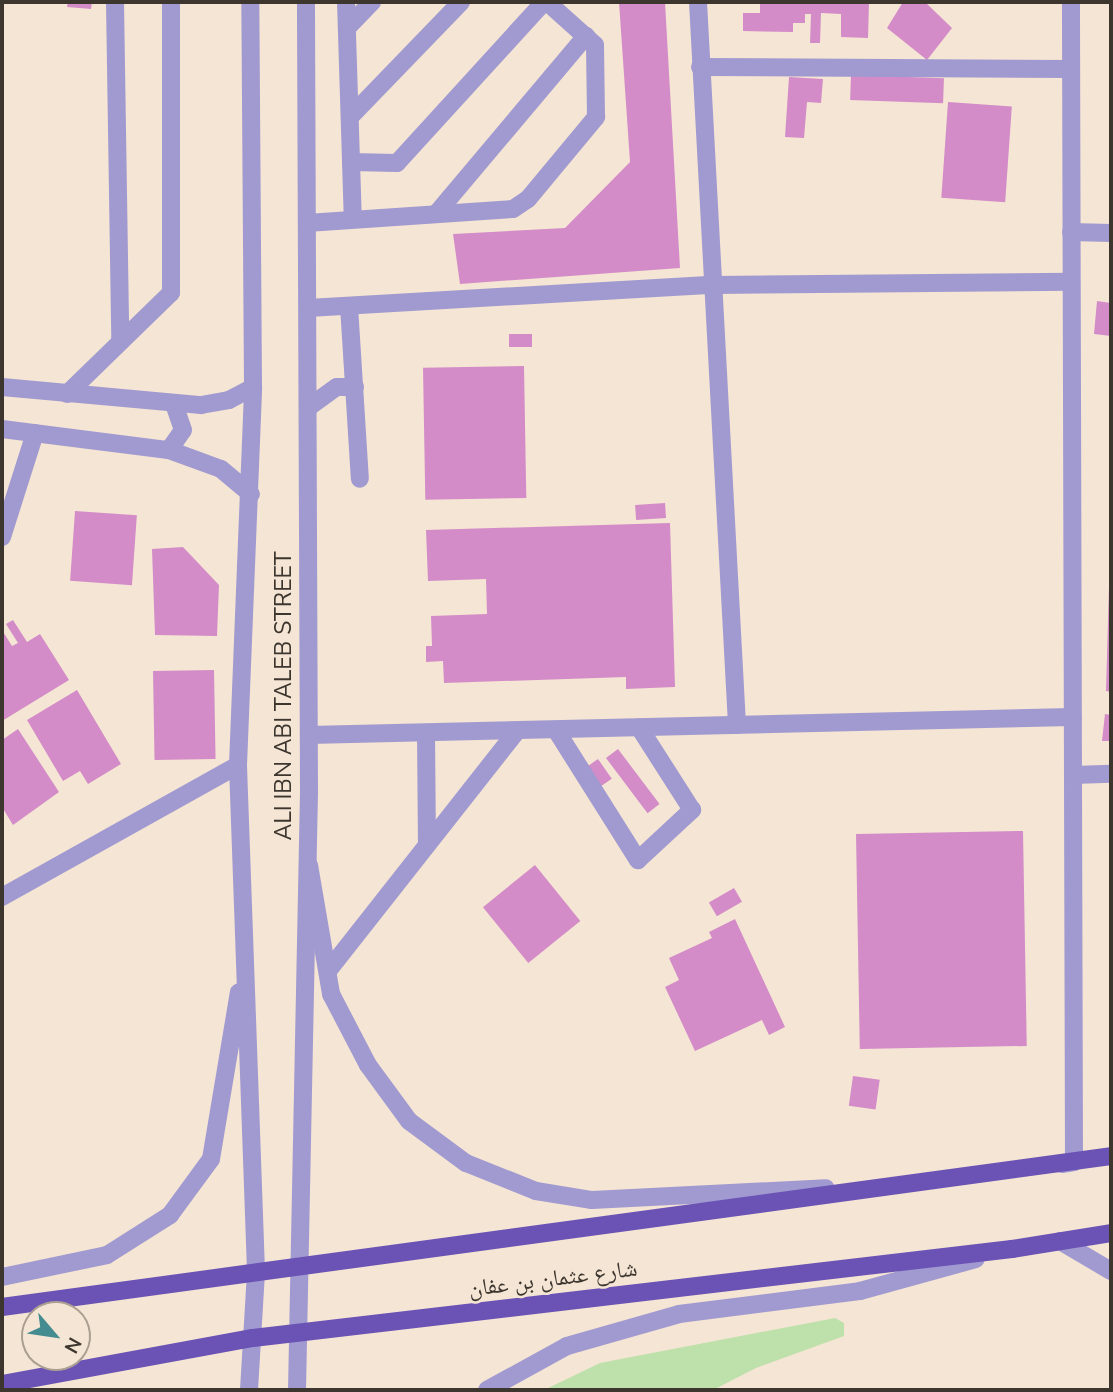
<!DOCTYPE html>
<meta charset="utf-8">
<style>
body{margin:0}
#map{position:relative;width:1113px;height:1392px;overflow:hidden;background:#f5e5d4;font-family:"Nunito Sans","Noto Naskh Arabic",sans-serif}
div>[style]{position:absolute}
.green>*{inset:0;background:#bee0ab}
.building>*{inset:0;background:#d38cc8;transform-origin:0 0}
.minor>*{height:18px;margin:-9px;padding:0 9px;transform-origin:9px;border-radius:9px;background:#a19ad0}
.major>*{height:18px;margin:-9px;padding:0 9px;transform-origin:9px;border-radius:9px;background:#6a53b5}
span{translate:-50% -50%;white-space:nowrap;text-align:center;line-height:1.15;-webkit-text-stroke:5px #f5e5d4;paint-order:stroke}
.street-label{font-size:23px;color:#3c362f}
.frame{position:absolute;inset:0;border:4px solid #3c362f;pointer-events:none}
.north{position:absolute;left:21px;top:1301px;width:70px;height:70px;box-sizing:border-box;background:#f5e5d4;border:2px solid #ab9f92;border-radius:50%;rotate:119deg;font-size:19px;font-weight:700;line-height:28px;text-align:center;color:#3c362f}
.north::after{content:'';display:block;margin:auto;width:24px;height:32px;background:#448c8f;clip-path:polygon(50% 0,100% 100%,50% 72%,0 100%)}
</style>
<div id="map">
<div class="green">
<div style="clip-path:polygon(835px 1318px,844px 1323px,844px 1336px,756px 1368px,713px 1390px,544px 1390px,600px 1363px)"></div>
</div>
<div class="building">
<div style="clip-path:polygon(68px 2px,92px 2px,91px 9px,67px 7px)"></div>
<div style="clip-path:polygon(619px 2px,665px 2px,680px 268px,460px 284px,453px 234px,565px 228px,630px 162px)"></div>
<div style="clip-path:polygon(760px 2px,869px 2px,868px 38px,841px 37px,841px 14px,821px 13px,820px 43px,810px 43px,811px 14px,805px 14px,805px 23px,793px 23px,793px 32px,743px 31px,743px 13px,760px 13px)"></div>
<div style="clip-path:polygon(903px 2px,925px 2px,952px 28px,927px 60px,887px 28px)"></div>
<div style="left:851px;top:75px;width:93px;height:25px;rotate:2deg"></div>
<div style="clip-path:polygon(789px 77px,823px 79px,821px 103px,807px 102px,804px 138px,785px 137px)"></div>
<div style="left:948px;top:102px;width:64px;height:96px;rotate:4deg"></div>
<div style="clip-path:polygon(1097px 301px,1111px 303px,1111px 336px,1094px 334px)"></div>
<div style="left:509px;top:334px;width:23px;height:13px"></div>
<div style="left:524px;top:366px;width:132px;height:101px;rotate:89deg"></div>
<div style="left:665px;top:503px;width:15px;height:30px;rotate:86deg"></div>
<div style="left:75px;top:511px;width:62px;height:70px;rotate:4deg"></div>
<div style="clip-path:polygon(670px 523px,675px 687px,626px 689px,626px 677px,444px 683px,443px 661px,426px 662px,426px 646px,432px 646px,431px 616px,487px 614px,486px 579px,428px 581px,426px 530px)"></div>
<div style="clip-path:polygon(183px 547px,219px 585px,217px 636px,155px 635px,152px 549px)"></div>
<div style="clip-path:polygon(1109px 586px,1111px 586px,1111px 692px,1106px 691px)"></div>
<div style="clip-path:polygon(13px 620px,27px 642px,40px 634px,69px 680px,2px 721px,2px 630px,12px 646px,18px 643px,6px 624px)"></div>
<div style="left:214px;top:670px;width:89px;height:61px;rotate:89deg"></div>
<div style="clip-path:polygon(77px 690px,121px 764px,88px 784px,80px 771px,63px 781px,27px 720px)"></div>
<div style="clip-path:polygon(1105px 714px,1111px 715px,1111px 741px,1102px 741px)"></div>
<div style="clip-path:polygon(18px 729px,59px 792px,13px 825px,2px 807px,2px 740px)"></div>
<div style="left:618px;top:749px;width:69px;height:15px;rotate:53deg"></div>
<div style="left:598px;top:759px;width:24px;height:16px;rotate:55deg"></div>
<div style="left:1023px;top:831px;width:215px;height:167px;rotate:89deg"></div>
<div style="left:535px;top:865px;width:72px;height:67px;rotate:51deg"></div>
<div style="left:734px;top:888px;width:16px;height:29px;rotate:60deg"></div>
<div style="clip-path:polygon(735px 919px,785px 1027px,769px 1035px,762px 1020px,695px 1051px,665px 987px,679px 980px,669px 958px,712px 938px,709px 932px)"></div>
<div style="left:853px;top:1076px;width:27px;height:30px;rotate:8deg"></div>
</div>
<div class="minor">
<div style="left:115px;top:2px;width:337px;rotate:89.1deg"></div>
<div style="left:346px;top:2px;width:217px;rotate:88.2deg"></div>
<div style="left:698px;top:2px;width:724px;rotate:86.91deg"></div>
<div style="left:347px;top:28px;width:36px;rotate:-46deg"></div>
<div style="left:700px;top:67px;width:371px;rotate:0.3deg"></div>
<div style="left:350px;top:117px;width:160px;rotate:-46deg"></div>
<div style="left:351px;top:162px;width:46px;rotate:1.2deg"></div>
<div style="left:397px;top:163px;width:218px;rotate:-47.6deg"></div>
<div style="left:436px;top:214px;width:233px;rotate:-49.9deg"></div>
<div style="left:307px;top:223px;width:206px;rotate:-3.9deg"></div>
<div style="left:513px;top:209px;width:18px;rotate:-34deg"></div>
<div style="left:528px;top:199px;width:107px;rotate:-50.3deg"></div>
<div style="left:596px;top:117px;width:72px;rotate:-90.8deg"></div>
<div style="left:595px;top:45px;width:64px;rotate:-138.1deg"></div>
<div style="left:1071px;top:232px;width:40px;rotate:1.4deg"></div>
<div style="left:349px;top:306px;width:173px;rotate:86.4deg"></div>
<div style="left:308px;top:308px;width:405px;rotate:-3.3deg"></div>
<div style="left:712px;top:285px;width:359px;rotate:-0.5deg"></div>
<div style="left:2px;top:387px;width:200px;rotate:5.2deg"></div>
<div style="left:201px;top:405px;width:28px;rotate:-10deg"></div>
<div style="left:229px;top:400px;width:27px;rotate:-28deg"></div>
<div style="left:67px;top:394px;width:145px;rotate:-44.2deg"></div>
<div style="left:171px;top:293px;width:291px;rotate:-90deg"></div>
<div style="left:309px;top:407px;width:34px;rotate:-36deg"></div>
<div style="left:337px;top:387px;width:18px"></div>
<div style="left:2px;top:429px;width:168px;rotate:7.2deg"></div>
<div style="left:169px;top:450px;width:55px;rotate:20.1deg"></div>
<div style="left:221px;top:469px;width:39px;rotate:40deg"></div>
<div style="left:169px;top:450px;width:24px;rotate:-55deg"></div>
<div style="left:183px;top:430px;width:28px;rotate:-109deg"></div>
<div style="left:2px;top:537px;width:109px;rotate:-72.4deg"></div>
<div style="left:556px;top:730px;width:154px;rotate:57.8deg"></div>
<div style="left:638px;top:860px;width:74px;rotate:-42.8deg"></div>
<div style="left:692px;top:810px;width:98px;rotate:-122.6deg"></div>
<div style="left:426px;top:733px;width:112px;rotate:89.5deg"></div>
<div style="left:309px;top:735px;width:764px;rotate:-1.35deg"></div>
<div style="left:1073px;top:775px;width:38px;rotate:-2deg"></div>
<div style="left:309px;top:865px;width:131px;rotate:80.3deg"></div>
<div style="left:331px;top:994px;width:80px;rotate:62.5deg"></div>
<div style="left:368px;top:1065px;width:69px;rotate:53.8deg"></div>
<div style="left:409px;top:1121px;width:71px;rotate:36.4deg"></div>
<div style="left:466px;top:1163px;width:75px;rotate:21.8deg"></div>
<div style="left:536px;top:1191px;width:57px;rotate:9.1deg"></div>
<div style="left:592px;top:1200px;width:234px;rotate:-2.9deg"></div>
<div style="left:2px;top:897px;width:270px;rotate:-29.2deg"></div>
<div style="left:328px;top:971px;width:305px;rotate:-51.8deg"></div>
<div style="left:1062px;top:1164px;width:12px;rotate:-9deg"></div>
<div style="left:1074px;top:1162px;width:1160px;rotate:-90.15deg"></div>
<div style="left:1060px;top:1241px;width:59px;rotate:30.5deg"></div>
<div style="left:2px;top:1277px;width:107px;rotate:-11.8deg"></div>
<div style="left:107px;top:1255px;width:75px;rotate:-32.4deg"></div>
<div style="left:170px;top:1215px;width:69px;rotate:-53.8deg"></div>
<div style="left:211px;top:1159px;width:169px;rotate:-80.5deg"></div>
<div style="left:249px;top:1390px;width:119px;rotate:-86.6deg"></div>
<div style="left:256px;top:1271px;width:506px;rotate:-92.04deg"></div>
<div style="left:238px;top:765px;width:378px;rotate:-87.7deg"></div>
<div style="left:253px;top:387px;width:385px;rotate:-90.4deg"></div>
<div style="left:297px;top:1390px;width:597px;rotate:-88.85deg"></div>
<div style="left:309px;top:793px;width:791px;rotate:-90.22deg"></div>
<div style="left:487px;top:1390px;width:91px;rotate:-28.8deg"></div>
<div style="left:567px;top:1346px;width:116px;rotate:-15.9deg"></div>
<div style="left:679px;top:1314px;width:182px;rotate:-7.2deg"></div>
<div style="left:860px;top:1291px;width:120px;rotate:-15.4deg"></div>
</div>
<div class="major">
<div style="left:2px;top:1307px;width:1119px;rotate:-7.75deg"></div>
<div style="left:2px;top:1384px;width:255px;rotate:-10.4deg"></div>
<div style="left:253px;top:1338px;width:764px;rotate:-6.69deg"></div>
<div style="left:1012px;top:1249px;width:100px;rotate:-9.2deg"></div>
</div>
<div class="street-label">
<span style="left:284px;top:696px;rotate:-90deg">ALI IBN ABI TALEB STREET</span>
<span style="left:553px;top:1279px;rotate:-7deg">شارع عثمان بن عفان</span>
</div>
<div class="frame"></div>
<div class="north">N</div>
</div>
